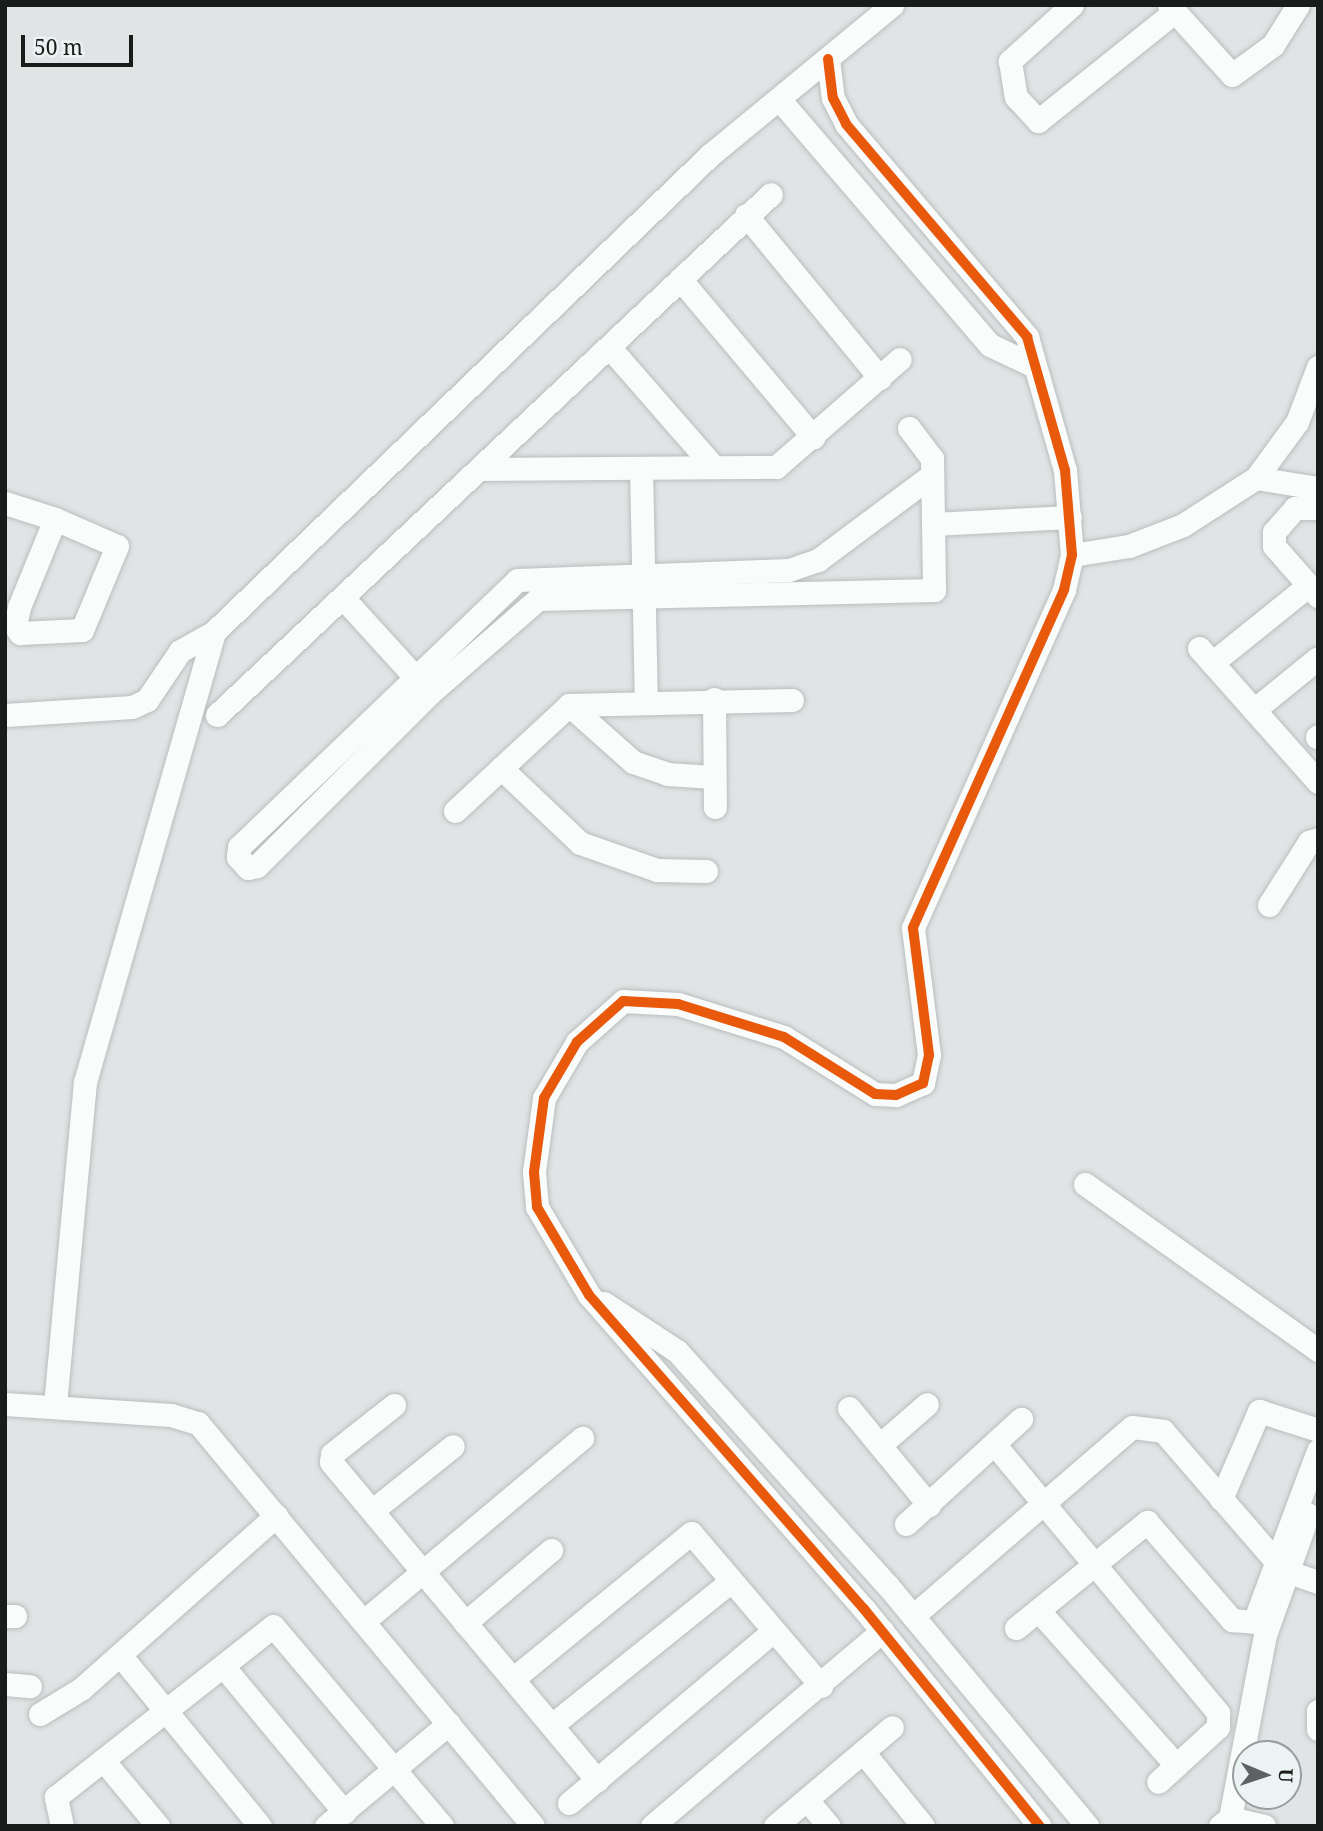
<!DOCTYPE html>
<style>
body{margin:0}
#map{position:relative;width:1323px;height:1831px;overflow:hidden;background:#e0e4e4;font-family:"Noto Serif",serif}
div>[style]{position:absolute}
.roads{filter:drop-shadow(0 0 2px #babdbe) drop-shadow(0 0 2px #babdbe)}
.minor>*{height:23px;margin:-11.5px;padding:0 11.5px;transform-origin:11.5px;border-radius:11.5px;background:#fafbfb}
.cycleway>*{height:10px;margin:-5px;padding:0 5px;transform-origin:5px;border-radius:5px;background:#e8590c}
span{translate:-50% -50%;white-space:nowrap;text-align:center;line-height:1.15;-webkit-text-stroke:5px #ecf3f3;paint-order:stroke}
.frame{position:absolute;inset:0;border:7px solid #1a1c1c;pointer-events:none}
.north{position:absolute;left:1232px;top:1740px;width:70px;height:70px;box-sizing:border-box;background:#ecf3f3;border:2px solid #989d9d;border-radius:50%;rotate:92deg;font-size:19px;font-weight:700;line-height:28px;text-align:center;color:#1a1c1c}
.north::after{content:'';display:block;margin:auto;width:24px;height:32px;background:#5f6262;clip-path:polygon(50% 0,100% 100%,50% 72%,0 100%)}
.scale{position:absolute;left:21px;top:35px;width:112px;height:32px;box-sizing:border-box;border:4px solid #1a1c1c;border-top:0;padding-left:9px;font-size:21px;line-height:24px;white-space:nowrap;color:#1a1c1c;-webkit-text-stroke:5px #ecf3f3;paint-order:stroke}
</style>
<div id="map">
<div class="roads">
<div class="minor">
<div style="left:1072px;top:5px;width:84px;rotate:137.9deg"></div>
<div style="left:1010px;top:61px;width:36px;rotate:81deg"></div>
<div style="left:1016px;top:97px;width:33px;rotate:47deg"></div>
<div style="left:1038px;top:121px;width:174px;rotate:-38.7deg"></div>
<div style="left:1169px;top:5px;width:94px;rotate:48deg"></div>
<div style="left:1232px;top:75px;width:51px;rotate:-36.2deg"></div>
<div style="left:1273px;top:45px;width:47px;rotate:-58deg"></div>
<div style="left:828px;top:59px;width:39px;rotate:83deg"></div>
<div style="left:833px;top:98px;width:29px;rotate:63deg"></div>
<div style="left:846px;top:124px;width:280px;rotate:49.6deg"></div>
<div style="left:1027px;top:337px;width:138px;rotate:74.1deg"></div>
<div style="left:1065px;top:470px;width:85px;rotate:85.3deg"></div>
<div style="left:1072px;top:555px;width:36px;rotate:103deg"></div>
<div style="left:1064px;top:590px;width:370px;rotate:114.1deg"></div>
<div style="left:913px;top:928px;width:128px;rotate:82.8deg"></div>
<div style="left:929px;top:1055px;width:29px;rotate:102deg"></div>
<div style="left:923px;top:1083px;width:30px;rotate:156deg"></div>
<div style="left:896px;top:1095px;width:21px;rotate:-177deg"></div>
<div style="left:875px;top:1094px;width:107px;rotate:-147.9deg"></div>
<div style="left:784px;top:1037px;width:111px;rotate:-162.7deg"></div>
<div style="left:678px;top:1004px;width:55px;rotate:-176.9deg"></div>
<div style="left:623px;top:1001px;width:62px;rotate:138.3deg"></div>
<div style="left:577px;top:1042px;width:65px;rotate:120.5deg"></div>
<div style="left:544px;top:1098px;width:75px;rotate:97.7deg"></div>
<div style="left:534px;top:1172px;width:35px;rotate:85deg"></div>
<div style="left:537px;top:1207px;width:102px;rotate:59.4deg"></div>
<div style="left:589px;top:1295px;width:417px;rotate:48.8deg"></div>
<div style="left:864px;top:1609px;width:279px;rotate:51deg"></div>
<div style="left:779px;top:99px;width:324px;rotate:49.4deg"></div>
<div style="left:990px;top:345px;width:44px;rotate:25.4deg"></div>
<div style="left:746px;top:215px;width:211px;rotate:50.6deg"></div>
<div style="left:680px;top:279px;width:207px;rotate:49.9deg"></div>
<div style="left:610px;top:348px;width:157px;rotate:48.9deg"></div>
<div style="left:909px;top:428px;width:38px;rotate:53deg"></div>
<div style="left:932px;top:458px;width:132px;rotate:89.1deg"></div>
<div style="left:934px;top:590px;width:396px;rotate:178.7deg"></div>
<div style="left:538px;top:599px;width:143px;rotate:139deg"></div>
<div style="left:430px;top:693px;width:245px;rotate:135deg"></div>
<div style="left:257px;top:866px;width:9px;rotate:167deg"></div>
<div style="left:248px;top:868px;width:15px;rotate:-132deg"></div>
<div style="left:238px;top:857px;width:10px;rotate:-84deg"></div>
<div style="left:239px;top:847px;width:385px;rotate:-43.8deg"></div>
<div style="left:517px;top:580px;width:272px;rotate:-2.1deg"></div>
<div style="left:789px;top:570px;width:31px;rotate:-19deg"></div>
<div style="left:818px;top:560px;width:142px;rotate:-36.7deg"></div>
<div style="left:641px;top:468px;width:232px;rotate:88.8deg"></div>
<div style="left:482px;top:469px;width:294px;rotate:-0.4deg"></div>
<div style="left:776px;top:467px;width:164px;rotate:-41.1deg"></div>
<div style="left:1256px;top:478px;width:63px;rotate:9.2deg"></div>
<div style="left:5px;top:503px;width:52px;rotate:17.7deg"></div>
<div style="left:55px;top:519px;width:95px;rotate:112.2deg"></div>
<div style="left:19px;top:607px;width:19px;rotate:102deg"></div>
<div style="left:15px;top:626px;width:9px;rotate:54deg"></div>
<div style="left:20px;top:633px;width:62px;rotate:-2.8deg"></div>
<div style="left:82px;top:630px;width:91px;rotate:-67.4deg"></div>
<div style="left:117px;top:546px;width:68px;rotate:-156.5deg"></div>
<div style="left:1318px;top:508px;width:23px;rotate:180deg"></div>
<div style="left:1295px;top:508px;width:32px;rotate:131deg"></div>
<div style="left:1274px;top:532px;width:14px;rotate:90deg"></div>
<div style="left:1274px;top:546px;width:67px;rotate:48.7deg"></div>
<div style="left:933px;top:524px;width:137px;rotate:-2.9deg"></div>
<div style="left:1072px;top:555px;width:58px;rotate:-9deg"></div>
<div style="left:1129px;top:546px;width:58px;rotate:-21.3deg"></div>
<div style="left:1183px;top:525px;width:87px;rotate:-32.8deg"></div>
<div style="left:1256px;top:478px;width:69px;rotate:-53.8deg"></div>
<div style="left:1297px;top:422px;width:59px;rotate:-69.1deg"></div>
<div style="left:344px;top:599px;width:119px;rotate:47.7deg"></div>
<div style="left:1199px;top:648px;width:179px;rotate:48.4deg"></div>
<div style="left:1212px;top:663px;width:124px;rotate:-38.8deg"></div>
<div style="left:714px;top:699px;width:108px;rotate:89.5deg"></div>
<div style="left:569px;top:705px;width:86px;rotate:41.7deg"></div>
<div style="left:633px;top:762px;width:36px;rotate:19deg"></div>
<div style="left:667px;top:774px;width:46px;rotate:3.7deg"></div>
<div style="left:1254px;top:710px;width:82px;rotate:-39.1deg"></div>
<div style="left:5px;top:715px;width:127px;rotate:-3.6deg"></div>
<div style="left:132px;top:707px;width:17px;rotate:-25deg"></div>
<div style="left:147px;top:700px;width:59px;rotate:-56deg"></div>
<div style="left:180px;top:651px;width:39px;rotate:-29deg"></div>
<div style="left:217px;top:715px;width:760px;rotate:-43.24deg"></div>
<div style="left:1317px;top:737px;width:1px;rotate:-45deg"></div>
<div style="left:501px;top:768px;width:109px;rotate:43.5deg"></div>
<div style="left:580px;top:843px;width:82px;rotate:19.3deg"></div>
<div style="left:657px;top:870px;width:49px;rotate:1.2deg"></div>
<div style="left:455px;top:811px;width:156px;rotate:-42.9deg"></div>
<div style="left:569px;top:705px;width:223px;rotate:-1.3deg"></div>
<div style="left:1269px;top:905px;width:75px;rotate:-57.6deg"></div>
<div style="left:1309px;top:842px;width:9px;rotate:-18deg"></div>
<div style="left:1085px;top:1184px;width:286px;rotate:35.5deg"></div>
<div style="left:604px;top:1303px;width:87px;rotate:33.3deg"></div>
<div style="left:677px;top:1351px;width:316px;rotate:48.1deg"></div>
<div style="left:888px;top:1586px;width:312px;rotate:50.3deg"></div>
<div style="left:5px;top:1404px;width:166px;rotate:3.8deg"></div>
<div style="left:171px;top:1415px;width:28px;rotate:17deg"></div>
<div style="left:198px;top:1423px;width:524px;rotate:50.26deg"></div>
<div style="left:55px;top:1405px;width:324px;rotate:-84.7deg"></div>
<div style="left:85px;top:1082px;width:468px;rotate:-74deg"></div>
<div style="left:214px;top:632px;width:688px;rotate:-43.88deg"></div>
<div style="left:710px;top:155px;width:236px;rotate:-39.5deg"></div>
<div style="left:394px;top:1405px;width:79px;rotate:141.7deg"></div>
<div style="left:332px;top:1454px;width:8px;rotate:97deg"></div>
<div style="left:331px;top:1462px;width:415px;rotate:50.1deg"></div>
<div style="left:849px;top:1408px;width:126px;rotate:50.5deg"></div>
<div style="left:880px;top:1445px;width:62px;rotate:-41.1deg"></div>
<div style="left:995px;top:1445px;width:349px;rotate:50.2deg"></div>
<div style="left:1218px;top:1713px;width:14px;rotate:90deg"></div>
<div style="left:1218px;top:1727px;width:81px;rotate:137.5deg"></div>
<div style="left:1221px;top:1499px;width:96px;rotate:-66.6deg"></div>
<div style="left:1259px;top:1411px;width:62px;rotate:17.9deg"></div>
<div style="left:373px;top:1510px;width:102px;rotate:-38.7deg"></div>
<div style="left:906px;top:1524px;width:156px;rotate:-42.4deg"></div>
<div style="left:1286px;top:1571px;width:34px;rotate:19deg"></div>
<div style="left:1038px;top:1610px;width:208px;rotate:48.3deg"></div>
<div style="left:5px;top:1616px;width:10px"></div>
<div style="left:913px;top:1616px;width:289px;rotate:-40.8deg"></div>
<div style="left:1132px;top:1427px;width:31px;rotate:7deg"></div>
<div style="left:1163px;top:1431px;width:168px;rotate:49.1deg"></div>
<div style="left:364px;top:1621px;width:285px;rotate:-40deg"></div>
<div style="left:465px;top:1623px;width:113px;rotate:-40.3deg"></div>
<div style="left:1016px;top:1628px;width:169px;rotate:-39deg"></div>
<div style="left:1147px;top:1522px;width:130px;rotate:49.1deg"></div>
<div style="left:1232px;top:1620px;width:22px;rotate:5deg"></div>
<div style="left:1254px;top:1622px;width:183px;rotate:-69.5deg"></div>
<div style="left:120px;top:1655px;width:221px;rotate:50.7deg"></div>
<div style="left:223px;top:1666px;width:190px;rotate:50.3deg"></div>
<div style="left:514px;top:1678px;width:229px;rotate:-39.3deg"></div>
<div style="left:691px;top:1533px;width:201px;rotate:49.6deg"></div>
<div style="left:5px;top:1684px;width:25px;rotate:5deg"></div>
<div style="left:1318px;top:1711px;width:18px;rotate:90deg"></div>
<div style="left:40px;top:1714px;width:48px;rotate:-31.4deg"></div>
<div style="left:81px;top:1689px;width:261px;rotate:-41.6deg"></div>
<div style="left:552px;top:1725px;width:230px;rotate:-38.8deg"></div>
<div style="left:863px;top:1752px;width:95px;rotate:51deg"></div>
<div style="left:103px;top:1760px;width:86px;rotate:50.2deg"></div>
<div style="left:807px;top:1800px;width:34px;rotate:50deg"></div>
<div style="left:569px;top:1803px;width:267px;rotate:-40.1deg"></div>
<div style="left:1230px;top:1818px;width:186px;rotate:-79.2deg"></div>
<div style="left:1265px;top:1635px;width:128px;rotate:-70.4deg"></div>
<div style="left:62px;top:1826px;width:30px;rotate:-102deg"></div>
<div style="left:56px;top:1797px;width:276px;rotate:-38.2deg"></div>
<div style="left:273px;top:1626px;width:262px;rotate:49.8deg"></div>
<div style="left:326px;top:1826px;width:160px;rotate:-39.9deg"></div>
<div style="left:652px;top:1826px;width:302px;rotate:-40.3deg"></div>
<div style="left:775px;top:1826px;width:153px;rotate:-40.2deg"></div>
<div style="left:1220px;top:1826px;width:13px;rotate:-39deg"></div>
<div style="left:1230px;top:1818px;width:35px;rotate:13deg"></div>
</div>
</div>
<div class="cycleway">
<div style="left:828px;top:59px;width:39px;rotate:83deg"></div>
<div style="left:833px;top:98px;width:29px;rotate:63deg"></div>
<div style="left:846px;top:124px;width:280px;rotate:49.6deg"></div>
<div style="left:1027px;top:337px;width:138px;rotate:74.1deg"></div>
<div style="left:1065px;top:470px;width:85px;rotate:85.3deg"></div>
<div style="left:1072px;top:555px;width:36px;rotate:103deg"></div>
<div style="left:1064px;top:590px;width:370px;rotate:114.1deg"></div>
<div style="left:913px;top:928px;width:128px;rotate:82.8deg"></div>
<div style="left:929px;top:1055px;width:29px;rotate:102deg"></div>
<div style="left:923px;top:1083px;width:30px;rotate:156deg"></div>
<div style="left:896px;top:1095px;width:21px;rotate:-177deg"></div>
<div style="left:875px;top:1094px;width:107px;rotate:-147.9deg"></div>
<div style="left:784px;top:1037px;width:111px;rotate:-162.7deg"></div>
<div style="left:678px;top:1004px;width:55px;rotate:-176.9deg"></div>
<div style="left:623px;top:1001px;width:62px;rotate:138.3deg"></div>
<div style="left:577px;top:1042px;width:65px;rotate:120.5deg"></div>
<div style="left:544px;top:1098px;width:75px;rotate:97.7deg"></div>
<div style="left:534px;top:1172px;width:35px;rotate:85deg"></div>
<div style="left:537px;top:1207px;width:102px;rotate:59.4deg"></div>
<div style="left:589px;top:1295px;width:417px;rotate:48.8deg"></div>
<div style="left:864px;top:1609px;width:279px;rotate:51deg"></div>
</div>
<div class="frame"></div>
<div class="north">U</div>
<div class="scale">50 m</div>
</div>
